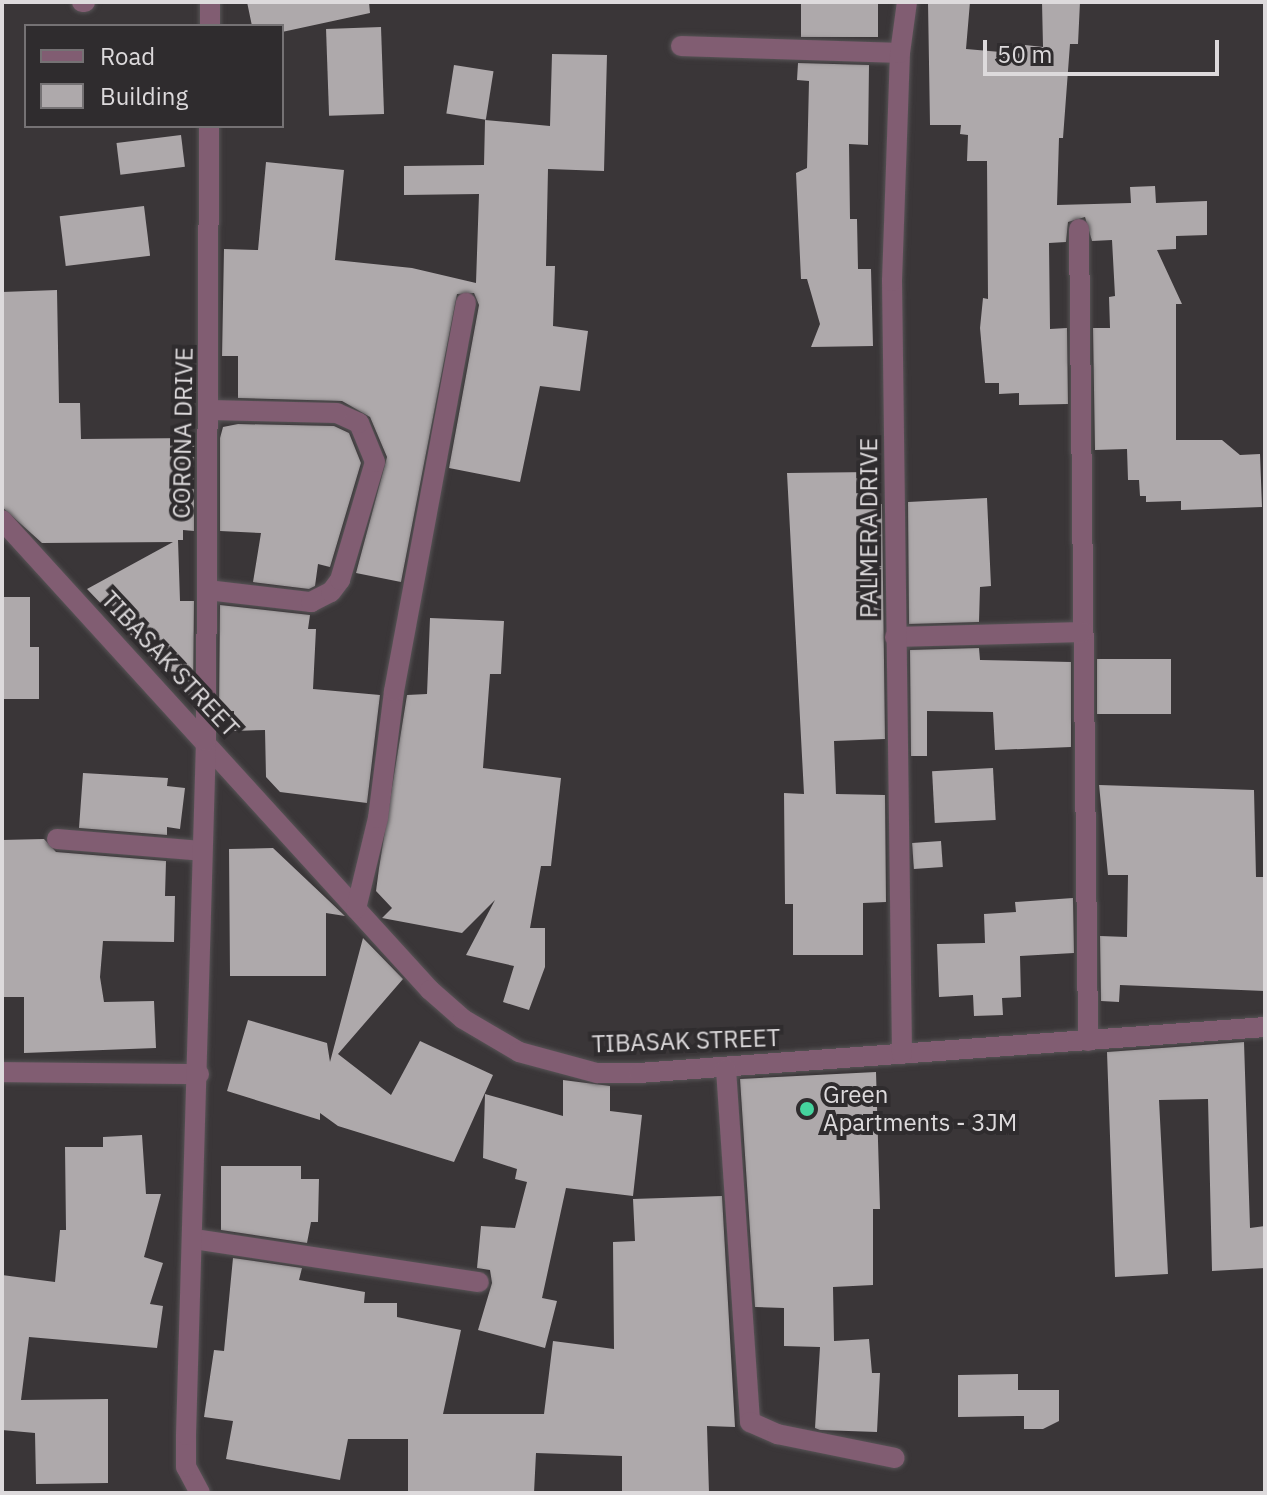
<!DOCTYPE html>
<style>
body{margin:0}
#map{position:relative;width:1267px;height:1495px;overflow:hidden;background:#3a3638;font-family:"IBM Plex Sans",sans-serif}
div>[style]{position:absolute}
.building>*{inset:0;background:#aea9ab;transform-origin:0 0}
.roads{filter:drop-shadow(0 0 2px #575456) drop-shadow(0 0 2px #575456)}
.minor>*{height:20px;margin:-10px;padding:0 10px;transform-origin:10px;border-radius:10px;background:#815d72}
.dots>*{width:22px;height:22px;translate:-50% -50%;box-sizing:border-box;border:4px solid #2f2c2e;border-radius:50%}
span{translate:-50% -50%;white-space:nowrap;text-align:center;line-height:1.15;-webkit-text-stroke:8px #2f2c2e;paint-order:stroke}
.street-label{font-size:24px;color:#dddadc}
.poi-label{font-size:24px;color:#dddadc}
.left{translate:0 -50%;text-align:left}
.frame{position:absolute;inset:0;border:4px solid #dddadc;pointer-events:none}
.legend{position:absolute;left:24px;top:24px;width:260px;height:104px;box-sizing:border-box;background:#2f2c2e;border:2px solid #757274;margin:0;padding:10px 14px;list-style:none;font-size:24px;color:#dddadc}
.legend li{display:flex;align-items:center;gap:16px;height:40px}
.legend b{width:40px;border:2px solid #757274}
.scale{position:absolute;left:983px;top:40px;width:236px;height:36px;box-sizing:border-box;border:4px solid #dddadc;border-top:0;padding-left:10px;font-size:24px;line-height:28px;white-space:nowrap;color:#dddadc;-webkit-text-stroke:6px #2f2c2e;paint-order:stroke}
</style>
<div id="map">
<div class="building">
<div style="clip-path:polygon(247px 2px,369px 2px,370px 13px,282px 32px,282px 26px,252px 26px)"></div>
<div style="left:801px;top:2px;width:77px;height:35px"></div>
<div style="clip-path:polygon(928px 2px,970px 2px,966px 49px,1024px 54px,1025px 45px,1043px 47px,1042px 2px,1080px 2px,1078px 44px,1070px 44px,1063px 138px,1059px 138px,1057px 205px,1131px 203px,1130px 187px,1155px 186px,1156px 203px,1207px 201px,1207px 235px,1176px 236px,1176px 249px,1157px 250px,1182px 304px,1176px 304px,1176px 440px,1222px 440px,1240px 455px,1260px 454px,1262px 507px,1181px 510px,1181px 501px,1146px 502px,1146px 496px,1140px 496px,1139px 480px,1128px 480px,1127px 449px,1095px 450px,1093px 328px,1110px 328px,1109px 297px,1115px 296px,1112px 240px,1092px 241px,1085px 217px,1068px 222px,1066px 242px,1049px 243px,1050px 329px,1067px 328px,1068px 404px,1019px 405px,1019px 393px,999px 394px,999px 383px,985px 383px,980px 328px,983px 298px,988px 299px,987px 161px,967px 161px,968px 135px,960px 134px,961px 125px,930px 125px)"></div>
<div style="left:381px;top:27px;width:87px;height:55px;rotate:88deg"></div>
<div style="clip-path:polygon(552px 54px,607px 55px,604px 171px,548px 169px,546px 266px,555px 266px,553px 326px,588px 331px,580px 391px,540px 386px,520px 482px,449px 468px,479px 305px,474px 293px,457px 294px,401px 582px,356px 573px,387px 457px,370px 417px,342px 401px,238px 398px,238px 356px,222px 356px,224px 249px,258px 250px,266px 162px,344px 170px,335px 260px,412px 268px,476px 283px,479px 194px,404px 195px,404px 166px,484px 165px,485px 120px,550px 126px)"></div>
<div style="clip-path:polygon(798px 63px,869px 65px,868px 145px,849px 144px,850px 219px,857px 219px,858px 269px,871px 269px,873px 346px,811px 347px,820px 324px,807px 279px,801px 279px,796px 173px,807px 168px,809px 81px,797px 80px)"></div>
<div style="left:454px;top:65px;width:40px;height:49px;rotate:9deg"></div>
<div style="left:181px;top:135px;width:32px;height:65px;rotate:83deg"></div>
<div style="left:144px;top:206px;width:50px;height:85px;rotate:83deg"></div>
<div style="clip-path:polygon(57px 290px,59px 403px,80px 403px,81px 439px,194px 438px,194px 531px,183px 530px,183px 540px,178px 540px,180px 601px,194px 601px,193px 700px,87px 589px,173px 542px,42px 543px,2px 507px,2px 292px)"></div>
<div style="clip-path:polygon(238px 424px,334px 426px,349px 433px,361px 463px,330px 567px,318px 564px,315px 586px,309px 589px,253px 582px,261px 533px,220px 531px,220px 438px,223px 427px)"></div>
<div style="clip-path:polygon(872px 472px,872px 504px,882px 504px,885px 739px,834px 741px,836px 794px,885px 795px,886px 902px,863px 903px,863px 955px,793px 955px,793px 904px,785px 904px,784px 793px,804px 794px,787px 473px)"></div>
<div style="clip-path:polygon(987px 498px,991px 586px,980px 587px,979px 622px,909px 624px,908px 502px)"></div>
<div style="clip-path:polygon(2px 597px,30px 597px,30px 647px,39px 647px,39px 699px,2px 699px)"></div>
<div style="clip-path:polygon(220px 605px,310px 615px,308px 629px,316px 629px,313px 689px,380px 695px,367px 803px,280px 792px,266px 777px,265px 730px,234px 731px,234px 711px,219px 711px)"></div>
<div style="clip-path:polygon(430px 618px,504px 621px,501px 674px,490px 674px,483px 768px,561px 778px,551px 866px,541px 866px,530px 928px,545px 928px,545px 967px,529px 1010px,503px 1002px,514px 966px,466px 955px,495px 900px,462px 933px,382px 918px,392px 908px,376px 891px,379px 868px,407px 695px,427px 694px)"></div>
<div style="clip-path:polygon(979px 648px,980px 660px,1071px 662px,1071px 747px,995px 750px,993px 712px,927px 711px,927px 756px,911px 756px,910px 650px)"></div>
<div style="left:1097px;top:659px;width:74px;height:55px"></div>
<div style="left:993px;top:768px;width:52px;height:61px;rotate:87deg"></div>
<div style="clip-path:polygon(83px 773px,168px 778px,167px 786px,185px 788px,180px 829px,167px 827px,167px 835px,79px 828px)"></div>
<div style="clip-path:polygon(1099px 785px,1254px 790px,1256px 877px,1265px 877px,1265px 991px,1120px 985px,1119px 1002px,1101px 1001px,1100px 936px,1127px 937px,1128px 875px,1108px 875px)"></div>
<div style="clip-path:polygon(44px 839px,56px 852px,166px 861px,165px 896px,175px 896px,174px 942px,103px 941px,100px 977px,104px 1002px,154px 1001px,156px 1048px,24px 1053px,24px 997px,2px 997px,2px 840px)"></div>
<div style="left:941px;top:841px;width:26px;height:29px;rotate:86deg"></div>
<div style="clip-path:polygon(273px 848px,345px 916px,326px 913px,326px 976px,230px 976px,229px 849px)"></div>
<div style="clip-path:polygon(1073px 898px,1074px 953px,1020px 956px,1021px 997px,1002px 998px,1003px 1015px,974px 1016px,973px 995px,939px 997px,937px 944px,985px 943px,984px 914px,1016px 912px,1015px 902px)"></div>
<div style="clip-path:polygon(363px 938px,403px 979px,338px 1054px,391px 1095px,420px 1041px,493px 1075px,454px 1162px,338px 1126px,320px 1113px,320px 1120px,227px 1091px,248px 1020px,327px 1043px,330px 1062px)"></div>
<div style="clip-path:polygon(1244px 1042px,1250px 1228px,1265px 1226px,1265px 1268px,1212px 1271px,1208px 1099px,1159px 1100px,1168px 1274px,1115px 1277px,1107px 1052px)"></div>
<div style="clip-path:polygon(876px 1072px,880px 1209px,873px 1209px,873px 1285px,833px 1287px,834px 1341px,869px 1339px,872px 1373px,880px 1373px,877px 1432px,820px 1430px,815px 1428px,820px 1347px,784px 1346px,784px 1308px,755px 1307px,740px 1079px)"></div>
<div style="clip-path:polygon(563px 1080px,610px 1086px,610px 1111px,642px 1115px,633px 1196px,566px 1188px,542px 1298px,557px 1301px,545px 1348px,478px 1330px,492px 1283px,490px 1270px,477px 1268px,481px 1226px,515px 1228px,527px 1182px,515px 1179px,517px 1169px,483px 1158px,485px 1094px,563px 1116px)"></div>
<div style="clip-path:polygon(142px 1135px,146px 1194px,161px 1194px,144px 1257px,163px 1263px,150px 1304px,163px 1306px,157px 1348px,29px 1337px,21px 1400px,108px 1399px,108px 1483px,36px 1484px,35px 1433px,2px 1430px,2px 1275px,55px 1282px,60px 1230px,66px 1230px,65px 1147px,103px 1147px,103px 1137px)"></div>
<div style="clip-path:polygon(221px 1166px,301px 1166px,301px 1179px,319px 1179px,318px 1222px,311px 1222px,307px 1243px,221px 1230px)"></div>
<div style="clip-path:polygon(722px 1196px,735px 1427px,707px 1426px,709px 1493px,622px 1493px,622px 1456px,536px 1453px,534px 1493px,408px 1493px,408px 1439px,348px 1439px,340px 1480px,226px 1459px,233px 1421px,204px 1417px,214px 1350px,224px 1351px,233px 1258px,302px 1268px,299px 1280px,365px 1292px,364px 1303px,397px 1303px,397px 1317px,461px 1330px,443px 1414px,544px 1414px,553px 1341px,614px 1349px,613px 1242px,635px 1241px,633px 1199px)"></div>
<div style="clip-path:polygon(1018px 1374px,1018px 1390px,1059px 1390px,1059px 1421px,1043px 1429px,1024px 1429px,1024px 1416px,958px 1417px,958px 1375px)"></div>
</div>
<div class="roads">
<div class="minor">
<div style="left:82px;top:2px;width:3px"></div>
<div style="left:210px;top:26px;width:24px;rotate:-90deg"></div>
<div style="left:681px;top:46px;width:219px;rotate:1.8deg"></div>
<div style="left:1079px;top:229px;width:812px;rotate:89.36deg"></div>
<div style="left:2px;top:520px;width:636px;rotate:47.68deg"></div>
<div style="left:430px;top:990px;width:44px;rotate:41.3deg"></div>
<div style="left:463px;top:1019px;width:65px;rotate:30.5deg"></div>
<div style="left:519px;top:1052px;width:81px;rotate:15.1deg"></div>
<div style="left:597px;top:1073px;width:42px"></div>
<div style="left:639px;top:1073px;width:628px;rotate:-4.2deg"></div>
<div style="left:207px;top:590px;width:105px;rotate:6.6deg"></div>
<div style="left:311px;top:602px;width:22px;rotate:-27deg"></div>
<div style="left:331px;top:592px;width:15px;rotate:-53deg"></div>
<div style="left:340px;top:580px;width:123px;rotate:-73.5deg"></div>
<div style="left:375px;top:462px;width:42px;rotate:-112.3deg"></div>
<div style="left:359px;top:423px;width:24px;rotate:-156deg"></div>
<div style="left:337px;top:413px;width:128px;rotate:-178.7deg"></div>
<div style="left:895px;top:637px;width:188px;rotate:-1.5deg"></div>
<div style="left:57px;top:839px;width:145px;rotate:4.7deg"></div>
<div style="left:356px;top:909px;width:94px;rotate:-76.4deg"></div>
<div style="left:378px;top:818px;width:128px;rotate:-82.8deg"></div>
<div style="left:394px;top:691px;width:395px;rotate:-79.5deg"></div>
<div style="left:902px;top:1054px;width:773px;rotate:-90.74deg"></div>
<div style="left:892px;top:281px;width:228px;rotate:-88deg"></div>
<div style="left:900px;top:53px;width:51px;rotate:-82.2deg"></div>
<div style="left:726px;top:1069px;width:354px;rotate:86.1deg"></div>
<div style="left:750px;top:1422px;width:30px;rotate:24deg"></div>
<div style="left:777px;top:1434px;width:120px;rotate:11.5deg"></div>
<div style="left:2px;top:1072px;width:197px;rotate:0.6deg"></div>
<div style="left:194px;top:1239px;width:288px;rotate:8.6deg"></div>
<div style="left:200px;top:1493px;width:30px;rotate:-118deg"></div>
<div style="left:186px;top:1467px;width:32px;rotate:-90deg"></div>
<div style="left:186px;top:1435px;width:694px;rotate:-88.35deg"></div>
<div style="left:206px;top:741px;width:615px;rotate:-89.72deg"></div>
</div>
</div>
<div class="dots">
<div style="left:807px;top:1109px;background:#45d49e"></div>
</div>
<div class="street-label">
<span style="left:183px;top:433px;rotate:-89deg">CORONA DRIVE</span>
<span style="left:869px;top:528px;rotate:-90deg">PALMERA DRIVE</span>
<span style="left:170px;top:664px;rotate:47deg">TIBASAK STREET</span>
<span style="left:686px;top:1041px;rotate:-2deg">TIBASAK STREET</span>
</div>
<div class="poi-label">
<span class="left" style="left:823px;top:1109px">Green<br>Apartments - 3JM</span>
</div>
<div class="frame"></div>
<ul class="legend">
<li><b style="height:10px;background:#815d72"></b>Road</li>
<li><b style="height:22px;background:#aea9ab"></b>Building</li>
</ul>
<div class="scale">50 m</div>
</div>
